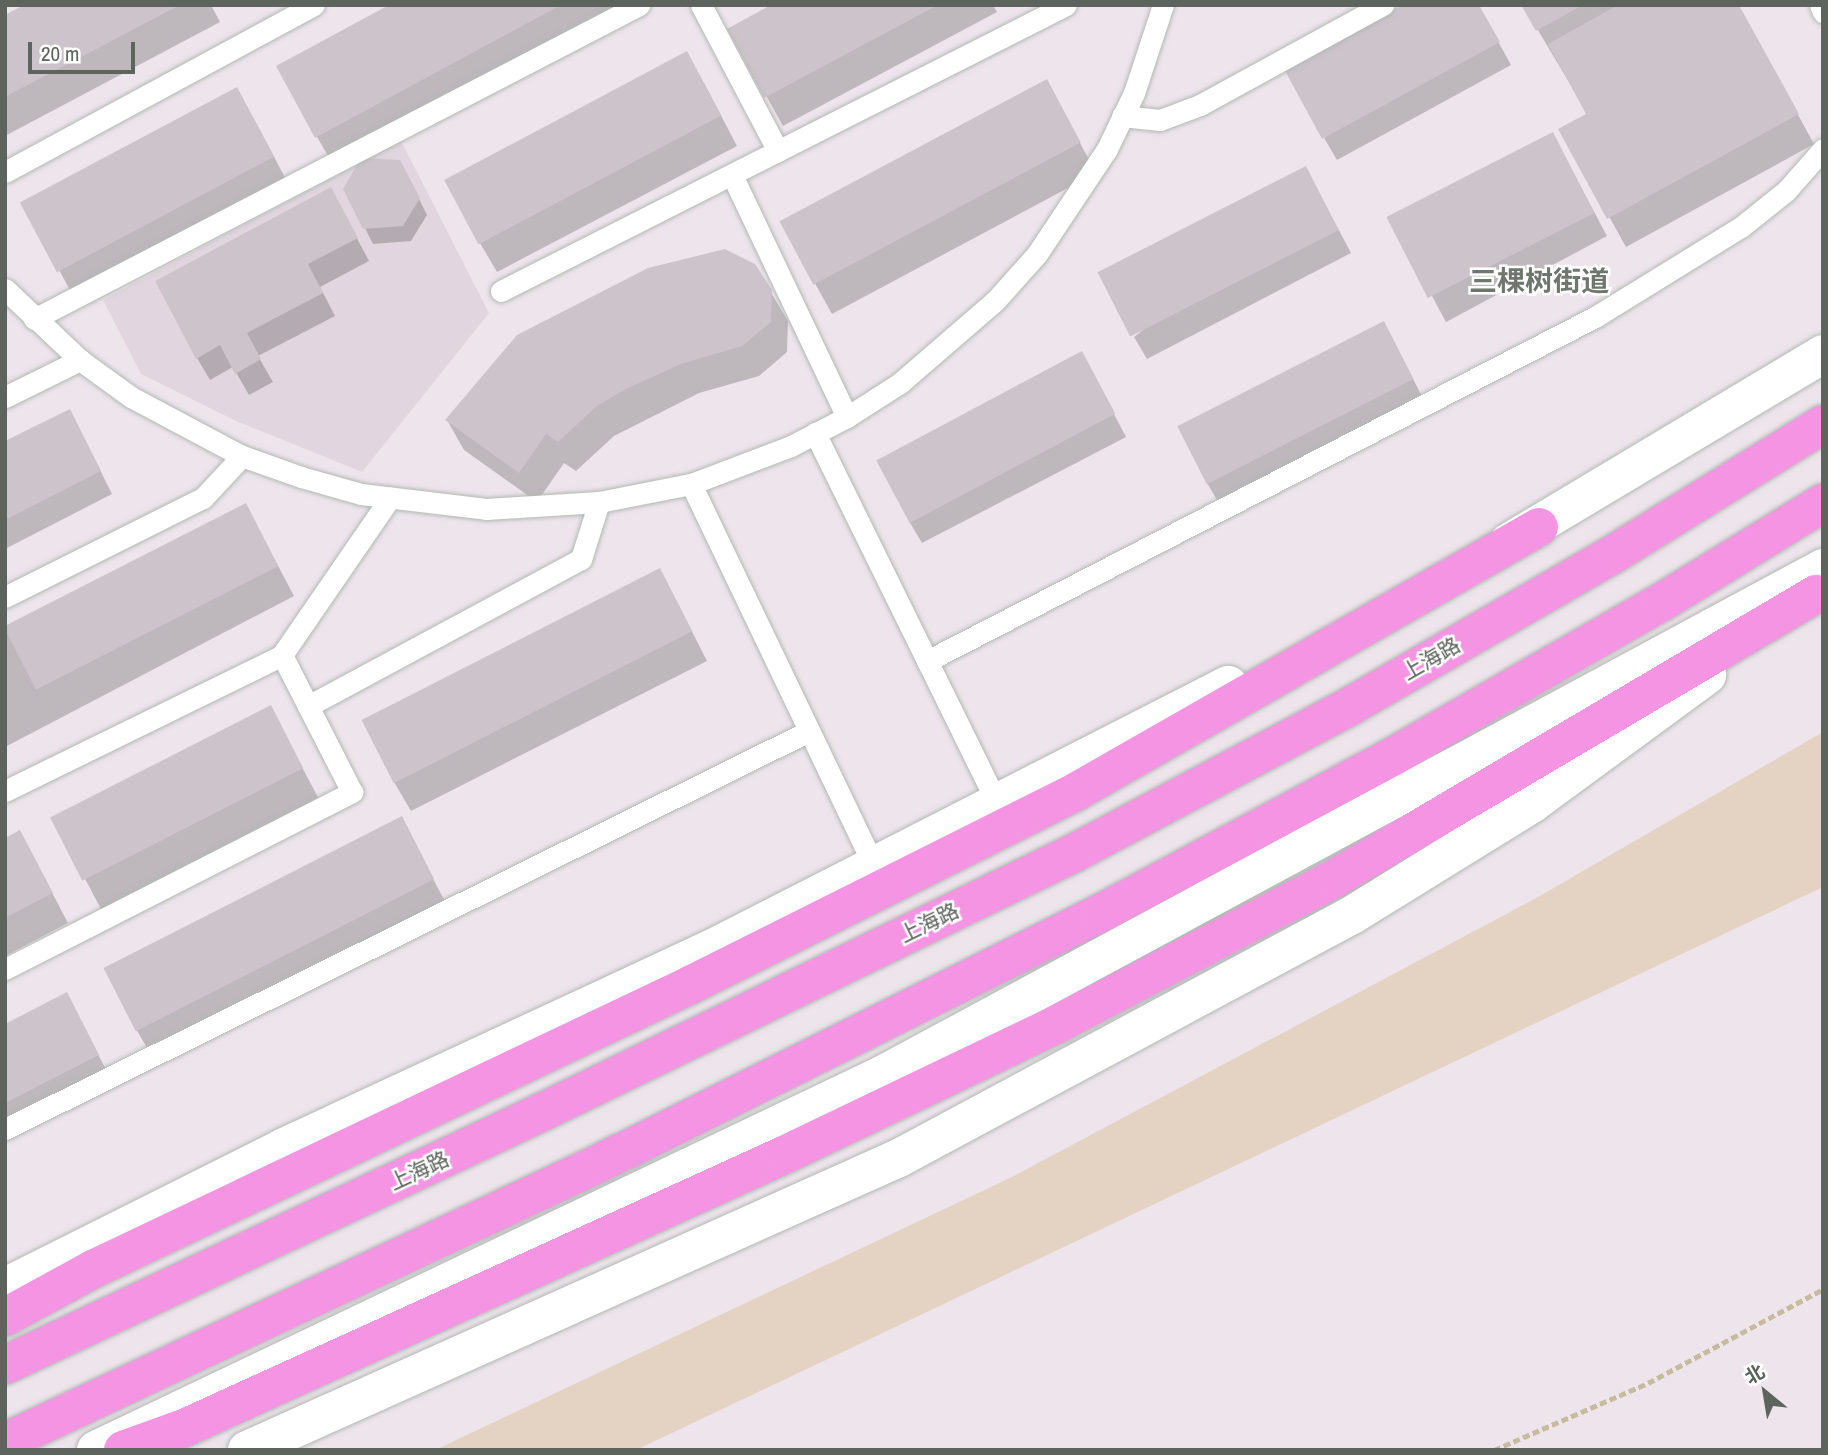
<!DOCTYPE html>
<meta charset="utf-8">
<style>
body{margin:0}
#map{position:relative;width:1828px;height:1455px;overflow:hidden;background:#eee5ec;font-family:"Archivo Narrow","Noto Sans SC",sans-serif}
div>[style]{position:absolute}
.education>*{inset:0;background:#e1d6df}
.green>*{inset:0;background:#e4d2c3}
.shadow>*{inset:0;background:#0003;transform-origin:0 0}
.building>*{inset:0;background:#ccc3cb;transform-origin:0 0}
.path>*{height:4.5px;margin-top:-2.25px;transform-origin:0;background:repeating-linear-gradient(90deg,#c7bb9e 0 7px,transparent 0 10.5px)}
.roads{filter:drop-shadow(0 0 2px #b2b9b3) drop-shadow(0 0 2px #b2b9b3)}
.lane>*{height:21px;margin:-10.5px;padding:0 10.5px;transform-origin:10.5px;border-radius:10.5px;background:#fff}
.secondary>*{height:38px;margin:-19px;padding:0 19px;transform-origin:19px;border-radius:19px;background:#fff}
.highway>*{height:38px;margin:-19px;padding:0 19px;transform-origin:19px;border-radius:19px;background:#f694e4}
span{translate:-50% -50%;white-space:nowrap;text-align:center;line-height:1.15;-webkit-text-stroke:5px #fff;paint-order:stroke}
.street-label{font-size:21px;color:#5d645d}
.district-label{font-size:28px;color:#6e766e;font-weight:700}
.frame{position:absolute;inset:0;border:7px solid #5d645d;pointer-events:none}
.north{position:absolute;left:1730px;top:1357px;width:70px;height:70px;-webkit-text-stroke:5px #fff;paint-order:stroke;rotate:330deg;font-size:19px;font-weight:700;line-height:28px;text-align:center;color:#5d645d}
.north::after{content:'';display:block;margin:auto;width:24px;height:32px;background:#5d645d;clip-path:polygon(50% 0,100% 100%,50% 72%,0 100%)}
.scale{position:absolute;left:28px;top:42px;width:107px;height:32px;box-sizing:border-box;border:4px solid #5d645d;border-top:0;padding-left:9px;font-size:21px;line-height:24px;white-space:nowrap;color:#5d645d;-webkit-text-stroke:5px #fff;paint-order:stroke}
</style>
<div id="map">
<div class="education">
<div style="clip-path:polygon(401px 141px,489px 313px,362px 472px,236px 421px,141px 374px,103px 300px)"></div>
</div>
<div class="green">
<div style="clip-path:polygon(1823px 732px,1823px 887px,636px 1450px,435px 1450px,1012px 1177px,1538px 897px)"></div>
</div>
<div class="shadow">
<div style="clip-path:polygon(28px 5px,211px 5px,220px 22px,5px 136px,5px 17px)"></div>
<div style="clip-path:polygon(392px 5px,622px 5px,334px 166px,317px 137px)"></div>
<div style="clip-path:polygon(774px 5px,993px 5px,997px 12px,783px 126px,729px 29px)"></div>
<div style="clip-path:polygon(1478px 5px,1511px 65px,1337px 160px,1324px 138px)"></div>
<div style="clip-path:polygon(1523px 5px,1738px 5px,1814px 144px,1626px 247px,1561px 130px,1588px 114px)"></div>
<div style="clip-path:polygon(704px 83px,737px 146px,497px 272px,480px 243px)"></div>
<div style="clip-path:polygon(1063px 111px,1096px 173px,832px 314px,781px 222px)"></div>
<div style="clip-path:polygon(254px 119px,290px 187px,76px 301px,23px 204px)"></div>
<div style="clip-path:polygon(1565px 157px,1607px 236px,1446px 322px,1391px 220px)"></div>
<div style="clip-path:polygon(408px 177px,427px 215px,411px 241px,373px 244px,365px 228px)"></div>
<div style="clip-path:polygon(1318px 191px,1351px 253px,1147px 359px,1134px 337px)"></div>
<div style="clip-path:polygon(343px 212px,369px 261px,320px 287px,335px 316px,258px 356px,273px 382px,249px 395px,233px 367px,210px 380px,197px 358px)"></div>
<div style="clip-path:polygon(770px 291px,788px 321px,787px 352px,759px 376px,699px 393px,614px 436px,576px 471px,564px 463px,537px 502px,464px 450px,447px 420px)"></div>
<div style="clip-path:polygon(1396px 346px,1425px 402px,1220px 505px,1207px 483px)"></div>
<div style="clip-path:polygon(1094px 376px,1126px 437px,922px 543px,909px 521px)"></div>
<div style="clip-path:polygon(82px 434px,112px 494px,5px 549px,5px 443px)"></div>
<div style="clip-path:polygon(246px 505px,294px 596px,5px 747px,5px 631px)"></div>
<div style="clip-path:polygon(676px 600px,707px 661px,411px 811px,394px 782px)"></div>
<div style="left:270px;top:707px;width:103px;height:244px;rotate:62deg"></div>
<div style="clip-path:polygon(401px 818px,449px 909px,153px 1058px,136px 1029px)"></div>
<div style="clip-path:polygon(5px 840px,36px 862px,68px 923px,5px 956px)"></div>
<div style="clip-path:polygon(67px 995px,114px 1085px,5px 1140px,5px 1026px)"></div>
</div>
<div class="building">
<div style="clip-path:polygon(24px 5px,180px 5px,5px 97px,5px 15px)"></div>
<div style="clip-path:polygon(389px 5px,561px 5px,315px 138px,276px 66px)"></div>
<div style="clip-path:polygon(771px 5px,938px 5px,764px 98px,727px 29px)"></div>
<div style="clip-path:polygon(1402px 5px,1479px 5px,1500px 42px,1322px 139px,1284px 69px)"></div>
<div style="clip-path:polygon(1521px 5px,1583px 5px,1536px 31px)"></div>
<div style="clip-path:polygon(1618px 5px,1739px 5px,1799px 114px,1607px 219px,1558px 129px,1586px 114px,1548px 44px)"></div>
<div style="left:687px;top:51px;width:73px;height:275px;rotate:62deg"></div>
<div style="left:1047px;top:79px;width:72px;height:303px;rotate:62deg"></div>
<div style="left:237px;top:87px;width:79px;height:246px;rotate:62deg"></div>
<div style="left:1553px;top:132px;width:91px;height:187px;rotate:63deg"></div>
<div style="clip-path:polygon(361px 158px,400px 160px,420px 198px,403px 226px,363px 229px,343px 189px)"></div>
<div style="left:1306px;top:166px;width:72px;height:234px;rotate:63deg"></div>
<div style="clip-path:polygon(331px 187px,358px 238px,308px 264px,323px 293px,247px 333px,261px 359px,235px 374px,220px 345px,196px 359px,155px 281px)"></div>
<div style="clip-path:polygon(725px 249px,755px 264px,772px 290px,771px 322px,742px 346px,681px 364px,626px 389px,597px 406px,558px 442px,546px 434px,519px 473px,445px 420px,517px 335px,648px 268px)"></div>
<div style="left:1384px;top:321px;width:65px;height:232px;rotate:63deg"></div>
<div style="left:1082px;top:351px;width:71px;height:233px;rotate:62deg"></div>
<div style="clip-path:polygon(70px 409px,101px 471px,5px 520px,5px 441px)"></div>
<div style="left:246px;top:503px;width:71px;height:272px;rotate:63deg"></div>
<div style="left:660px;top:568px;width:71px;height:335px;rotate:63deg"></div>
<div style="left:271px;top:705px;width:71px;height:248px;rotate:63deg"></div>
<div style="left:402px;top:816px;width:71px;height:335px;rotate:63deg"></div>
<div style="clip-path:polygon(20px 830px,53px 893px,5px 918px,5px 838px)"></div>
<div style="clip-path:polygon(67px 992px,99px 1055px,5px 1103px,5px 1024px)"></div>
</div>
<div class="path">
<div style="left:1494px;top:1450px;width:168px;rotate:-23.5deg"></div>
<div style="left:1648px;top:1383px;width:199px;rotate:-28.2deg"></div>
</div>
<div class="roads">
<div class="lane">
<div style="left:701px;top:5px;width:165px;rotate:62.2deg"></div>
<div style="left:1820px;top:5px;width:8px;rotate:67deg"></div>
<div style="left:1122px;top:116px;width:38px;rotate:6deg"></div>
<div style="left:1160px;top:120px;width:43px;rotate:-20.6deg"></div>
<div style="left:1200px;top:105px;width:209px;rotate:-28.7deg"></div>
<div style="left:5px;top:172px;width:351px;rotate:-28.4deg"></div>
<div style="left:732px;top:175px;width:268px;rotate:64.6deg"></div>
<div style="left:5px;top:289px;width:103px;rotate:43.4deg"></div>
<div style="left:80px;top:360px;width:63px;rotate:36deg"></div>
<div style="left:131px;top:397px;width:126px;rotate:28deg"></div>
<div style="left:242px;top:456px;width:63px;rotate:19.6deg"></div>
<div style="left:301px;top:477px;width:62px;rotate:15.8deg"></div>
<div style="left:361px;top:494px;width:126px;rotate:6.8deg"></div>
<div style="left:486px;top:509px;width:113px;rotate:-3.5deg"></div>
<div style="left:599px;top:502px;width:94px;rotate:-11.1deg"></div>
<div style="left:691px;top:484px;width:107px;rotate:-20.8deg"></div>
<div style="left:791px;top:446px;width:63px;rotate:-27.4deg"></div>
<div style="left:847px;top:417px;width:63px;rotate:-32.7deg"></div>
<div style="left:900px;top:383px;width:125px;rotate:-40.8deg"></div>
<div style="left:995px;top:301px;width:63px;rotate:-48.2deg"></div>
<div style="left:1037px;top:254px;width:126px;rotate:-56.3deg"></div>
<div style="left:1107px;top:149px;width:62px;rotate:-64.3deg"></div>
<div style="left:1134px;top:93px;width:93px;rotate:-71.8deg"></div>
<div style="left:501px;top:291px;width:633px;rotate:-26.85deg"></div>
<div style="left:34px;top:319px;width:682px;rotate:-27.43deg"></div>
<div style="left:5px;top:397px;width:84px;rotate:-26.3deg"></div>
<div style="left:815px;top:433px;width:412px;rotate:63.8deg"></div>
<div style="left:691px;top:484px;width:424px;rotate:64.4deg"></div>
<div style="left:5px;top:597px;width:221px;rotate:-26.6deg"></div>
<div style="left:203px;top:498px;width:57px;rotate:-47.1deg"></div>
<div style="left:927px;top:661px;width:751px;rotate:-27.25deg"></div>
<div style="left:1595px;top:317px;width:172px;rotate:-31.7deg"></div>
<div style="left:1741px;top:227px;width:58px;rotate:-38.7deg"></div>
<div style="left:1786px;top:191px;width:56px;rotate:-48.6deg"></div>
<div style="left:308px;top:706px;width:310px;rotate:-28.3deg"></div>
<div style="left:581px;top:559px;width:60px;rotate:-72.5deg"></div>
<div style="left:5px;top:791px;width:309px;rotate:-26.1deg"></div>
<div style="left:282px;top:655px;width:191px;rotate:-55.5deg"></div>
<div style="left:5px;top:969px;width:390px;rotate:-27deg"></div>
<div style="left:352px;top:792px;width:154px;rotate:-117.1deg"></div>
<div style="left:5px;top:1129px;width:897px;rotate:-26.34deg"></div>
</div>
<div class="secondary">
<div style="left:1509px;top:542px;width:366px;rotate:-30.9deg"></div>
<div style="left:5px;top:1287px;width:310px;rotate:-26.6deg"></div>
<div style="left:282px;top:1148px;width:473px;rotate:-24.9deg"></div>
<div style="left:711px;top:949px;width:581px;rotate:-27.05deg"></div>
<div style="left:96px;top:1450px;width:871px;rotate:-25.51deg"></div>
<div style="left:882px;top:1075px;width:1069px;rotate:-28.32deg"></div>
<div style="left:247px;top:1450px;width:714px;rotate:-24.13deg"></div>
<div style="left:899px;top:1158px;width:514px;rotate:-28.21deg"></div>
<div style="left:1352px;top:915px;width:213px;rotate:-31.7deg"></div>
<div style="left:1533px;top:803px;width:216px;rotate:-36.3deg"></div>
</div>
<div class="highway">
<div style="left:5px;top:1317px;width:100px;rotate:-28.6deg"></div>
<div style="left:93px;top:1269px;width:661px;rotate:-25.44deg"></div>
<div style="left:690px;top:985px;width:433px;rotate:-26.6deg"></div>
<div style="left:1077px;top:791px;width:532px;rotate:-29.74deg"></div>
<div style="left:5px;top:1365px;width:594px;rotate:-25.23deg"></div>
<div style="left:542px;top:1112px;width:592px;rotate:-25.96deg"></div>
<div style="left:1074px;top:853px;width:315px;rotate:-28deg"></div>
<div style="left:1352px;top:705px;width:300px;rotate:-30deg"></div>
<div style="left:1612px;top:555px;width:248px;rotate:-31.8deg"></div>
<div style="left:5px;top:1442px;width:659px;rotate:-25.13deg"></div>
<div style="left:602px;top:1162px;width:558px;rotate:-26.52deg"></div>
<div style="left:1101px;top:913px;width:330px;rotate:-28.2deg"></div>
<div style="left:1392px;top:757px;width:311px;rotate:-29.9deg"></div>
<div style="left:1662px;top:602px;width:189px;rotate:-31.6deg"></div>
<div style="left:123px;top:1450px;width:65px;rotate:-19.8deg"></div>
<div style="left:184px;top:1428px;width:659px;rotate:-24.47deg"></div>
<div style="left:784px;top:1155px;width:307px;rotate:-25.6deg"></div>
<div style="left:1061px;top:1022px;width:310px;rotate:-27.7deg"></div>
<div style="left:1335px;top:878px;width:559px;rotate:-30.56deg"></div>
</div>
</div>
<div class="street-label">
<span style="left:1431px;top:659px;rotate:-30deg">上海路</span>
<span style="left:929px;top:923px;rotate:-26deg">上海路</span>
<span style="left:419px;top:1171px;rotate:-25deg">上海路</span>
</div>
<div class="district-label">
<span style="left:1539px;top:281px">三棵树街道</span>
</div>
<div class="frame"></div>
<div class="north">北</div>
<div class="scale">20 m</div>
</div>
